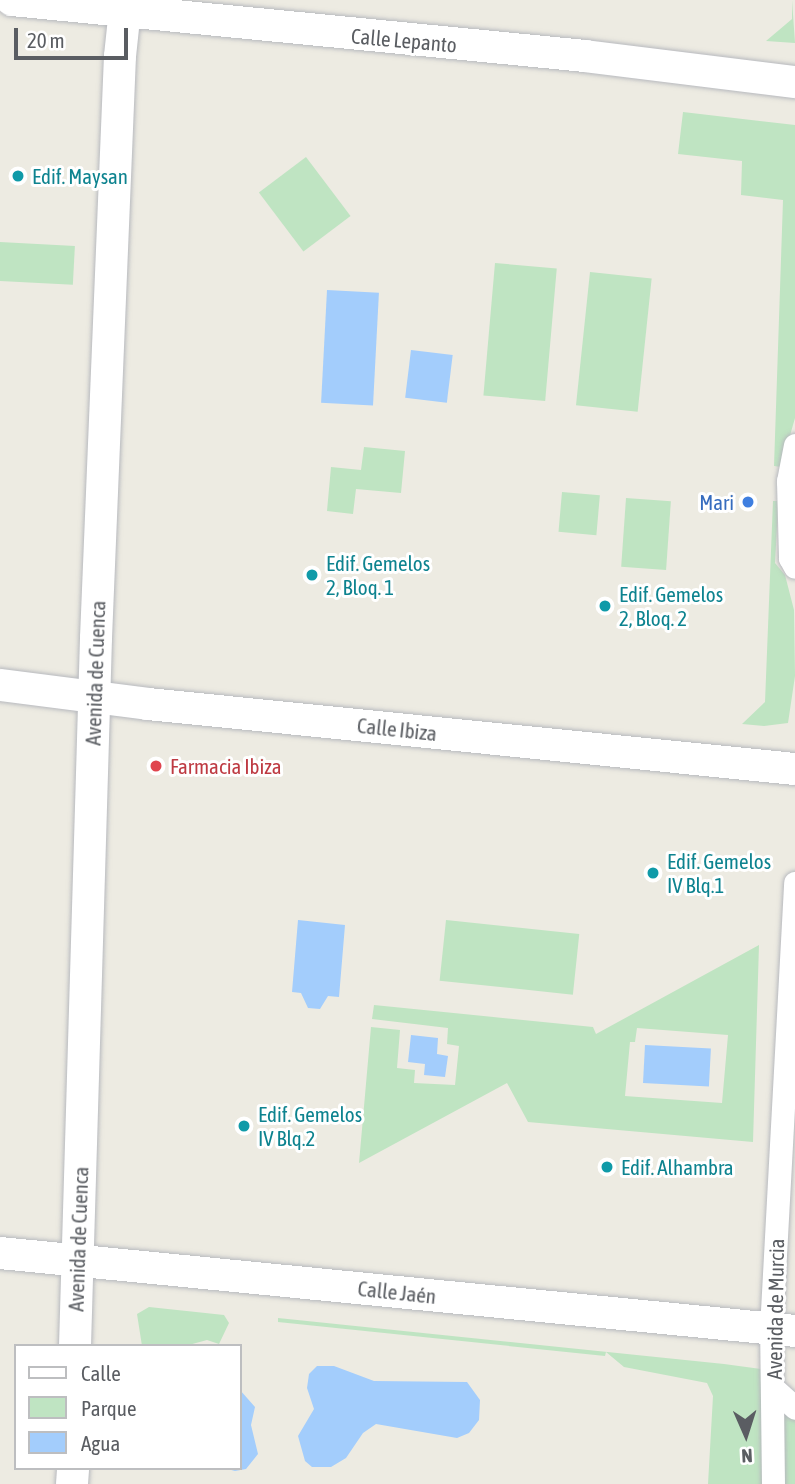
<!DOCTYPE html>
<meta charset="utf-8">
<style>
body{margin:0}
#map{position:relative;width:795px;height:1484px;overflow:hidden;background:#edebe2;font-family:"Asap Condensed",sans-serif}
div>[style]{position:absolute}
.green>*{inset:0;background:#bfe4c2;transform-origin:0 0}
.water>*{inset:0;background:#a3cdfc;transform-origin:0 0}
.roads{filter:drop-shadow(0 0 2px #b7b9be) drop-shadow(0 0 2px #b7b9be)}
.pedestrian>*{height:23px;margin:-11.5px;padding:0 11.5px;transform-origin:11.5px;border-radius:11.5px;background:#fff}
.minor>*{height:32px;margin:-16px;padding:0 16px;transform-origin:16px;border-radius:16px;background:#fff}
.dots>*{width:19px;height:19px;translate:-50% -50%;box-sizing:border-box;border:4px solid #fff;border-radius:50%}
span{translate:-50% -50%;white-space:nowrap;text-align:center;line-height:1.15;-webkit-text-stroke:6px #fff;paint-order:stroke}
.street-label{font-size:21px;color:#5a5d62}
.culture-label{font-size:21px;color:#0d838f}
.left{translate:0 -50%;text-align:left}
.shop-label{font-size:21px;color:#366cbe}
.right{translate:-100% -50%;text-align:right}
.health-label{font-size:21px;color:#be3a42}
.legend{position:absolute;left:14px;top:1344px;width:228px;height:126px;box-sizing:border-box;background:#fff;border:2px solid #bdbec0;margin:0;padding:9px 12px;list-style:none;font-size:21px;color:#5a5d62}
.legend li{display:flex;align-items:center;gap:14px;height:35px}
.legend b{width:35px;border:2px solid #bdbec0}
.north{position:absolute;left:711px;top:1400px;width:70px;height:70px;-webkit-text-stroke:5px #fff;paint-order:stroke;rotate:177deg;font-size:19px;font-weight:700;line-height:28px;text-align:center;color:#5a5d62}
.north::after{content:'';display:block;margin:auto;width:24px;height:32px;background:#5a5d62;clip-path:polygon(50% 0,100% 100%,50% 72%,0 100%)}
.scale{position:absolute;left:14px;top:28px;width:114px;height:32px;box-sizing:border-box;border:4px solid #5a5d62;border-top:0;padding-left:9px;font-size:21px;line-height:24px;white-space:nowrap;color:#5a5d62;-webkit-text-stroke:5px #fff;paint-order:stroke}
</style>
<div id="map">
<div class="green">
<div style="clip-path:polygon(792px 0,795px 43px,766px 41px,792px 19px)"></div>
<div style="clip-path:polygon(683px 112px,795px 125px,795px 418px,781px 467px,774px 466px,783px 200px,741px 195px,742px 161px,678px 154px)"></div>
<div style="left:306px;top:157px;width:74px;height:59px;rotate:53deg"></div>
<div style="left:0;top:242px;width:75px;height:39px;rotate:3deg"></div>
<div style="left:495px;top:263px;width:62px;height:133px;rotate:5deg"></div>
<div style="left:590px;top:272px;width:62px;height:134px;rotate:6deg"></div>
<div style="clip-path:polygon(364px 447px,405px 451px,401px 493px,356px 489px,353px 514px,327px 511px,331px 467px,361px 470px)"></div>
<div style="left:562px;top:492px;width:38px;height:40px;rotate:5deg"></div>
<div style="left:626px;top:498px;width:45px;height:69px;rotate:4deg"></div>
<div style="clip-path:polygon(773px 501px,777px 501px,778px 508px,775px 563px,785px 575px,794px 610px,795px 676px,788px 723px,764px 726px,742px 724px,765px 702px)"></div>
<div style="left:446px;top:920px;width:134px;height:61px;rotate:6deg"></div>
<div style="clip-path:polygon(evenodd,759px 945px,753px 1142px,528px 1122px,507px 1083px,359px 1163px,371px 1027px,400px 1030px,397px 1068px,415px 1070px,414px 1083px,455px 1085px,459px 1046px,447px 1044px,448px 1028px,372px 1019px,374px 1005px,593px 1027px,596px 1034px,759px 945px,637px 1028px,728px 1035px,722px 1103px,625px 1096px,630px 1042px,635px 1042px,637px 1028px)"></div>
<div style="clip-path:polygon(149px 1307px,224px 1315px,229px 1323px,219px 1344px,207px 1340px,185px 1346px,142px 1346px,137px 1314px)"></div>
<div style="clip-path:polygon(278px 1318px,724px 1364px,761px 1369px,764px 1484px,708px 1484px,713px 1396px,707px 1383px,624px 1367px,606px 1352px,605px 1356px,278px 1322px)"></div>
<div style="clip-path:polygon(783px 1407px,795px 1413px,795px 1484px,780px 1484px)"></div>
</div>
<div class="water">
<div style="left:327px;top:290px;width:52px;height:113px;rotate:3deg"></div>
<div style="left:411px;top:350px;width:42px;height:48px;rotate:7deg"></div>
<div style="clip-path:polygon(298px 920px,345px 925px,339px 997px,328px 996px,320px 1009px,308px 1008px,301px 993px,292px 992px)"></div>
<div style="clip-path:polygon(411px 1035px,438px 1038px,437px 1054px,448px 1056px,445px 1077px,424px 1075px,425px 1064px,408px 1062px)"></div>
<div style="left:645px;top:1045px;width:66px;height:38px;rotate:3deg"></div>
<div style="clip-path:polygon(317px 1366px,334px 1366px,374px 1381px,467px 1382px,480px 1400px,479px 1420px,469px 1433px,457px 1438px,376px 1424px,363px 1433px,346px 1458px,331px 1467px,312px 1467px,305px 1461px,298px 1436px,314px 1409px,307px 1388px,309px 1374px)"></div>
<div style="clip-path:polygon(240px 1390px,255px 1407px,251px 1425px,258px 1454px,246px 1469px,235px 1471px,224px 1468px,240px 1468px)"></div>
</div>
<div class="roads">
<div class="pedestrian">
<div style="left:795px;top:445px;width:37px;rotate:101deg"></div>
<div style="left:788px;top:481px;width:77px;rotate:88.5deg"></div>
<div style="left:790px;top:558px;width:10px;rotate:61deg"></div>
<div style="left:773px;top:1388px;width:30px;rotate:42deg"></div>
<div style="left:773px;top:1484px;width:155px;rotate:-90.7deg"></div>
<div style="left:771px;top:1329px;width:447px;rotate:-86.9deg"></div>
</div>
<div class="minor">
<div style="left:12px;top:0;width:576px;rotate:5.58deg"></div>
<div style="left:585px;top:56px;width:212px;rotate:7.1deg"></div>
<div style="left:0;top:685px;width:149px;rotate:7.3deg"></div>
<div style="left:148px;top:704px;width:650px;rotate:5.74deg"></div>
<div style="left:0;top:1253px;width:799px;rotate:5.6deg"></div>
<div style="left:75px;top:1346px;width:708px;rotate:-88.3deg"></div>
<div style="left:96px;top:638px;width:582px;rotate:-87.64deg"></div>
<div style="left:120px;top:56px;width:56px;rotate:-83.9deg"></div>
<div style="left:72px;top:1484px;width:16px;rotate:-86deg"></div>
</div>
</div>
<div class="dots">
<div style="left:18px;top:176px;background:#0f9aa8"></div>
<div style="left:748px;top:502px;background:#3f7fe0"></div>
<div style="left:312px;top:575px;background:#0f9aa8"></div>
<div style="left:605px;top:606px;background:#0f9aa8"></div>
<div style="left:156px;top:766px;background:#e0444e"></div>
<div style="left:653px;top:873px;background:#0f9aa8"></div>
<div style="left:244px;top:1126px;background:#0f9aa8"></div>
<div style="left:607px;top:1167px;background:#0f9aa8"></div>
</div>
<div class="street-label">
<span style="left:404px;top:40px;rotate:5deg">Calle Lepanto</span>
<span style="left:95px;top:673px;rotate:-88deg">Avenida de Cuenca</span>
<span style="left:397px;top:729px;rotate:6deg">Calle Ibiza</span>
<span style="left:78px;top:1239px;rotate:-88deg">Avenida de Cuenca</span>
<span style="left:397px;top:1292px;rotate:6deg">Calle Jaén</span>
<span style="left:775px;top:1309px;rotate:-89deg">Avenida de Murcia</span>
</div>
<div class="culture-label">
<span class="left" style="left:32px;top:176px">Edif. Maysan</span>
<span class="left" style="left:326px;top:575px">Edif. Gemelos<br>2, Bloq. 1</span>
<span class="left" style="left:619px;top:606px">Edif. Gemelos<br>2, Bloq. 2</span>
<span class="left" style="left:667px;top:873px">Edif. Gemelos<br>IV Blq.1</span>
<span class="left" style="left:258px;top:1126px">Edif. Gemelos<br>IV Blq.2</span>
<span class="left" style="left:621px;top:1167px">Edif. Alhambra</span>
</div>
<div class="shop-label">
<span class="right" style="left:734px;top:502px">Mari</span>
</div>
<div class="health-label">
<span class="left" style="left:170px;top:766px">Farmacia Ibiza</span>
</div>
<ul class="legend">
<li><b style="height:9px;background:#fff"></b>Calle</li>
<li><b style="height:19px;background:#bfe4c2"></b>Parque</li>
<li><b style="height:19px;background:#a3cdfc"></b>Agua</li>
</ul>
<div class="north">N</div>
<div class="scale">20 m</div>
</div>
